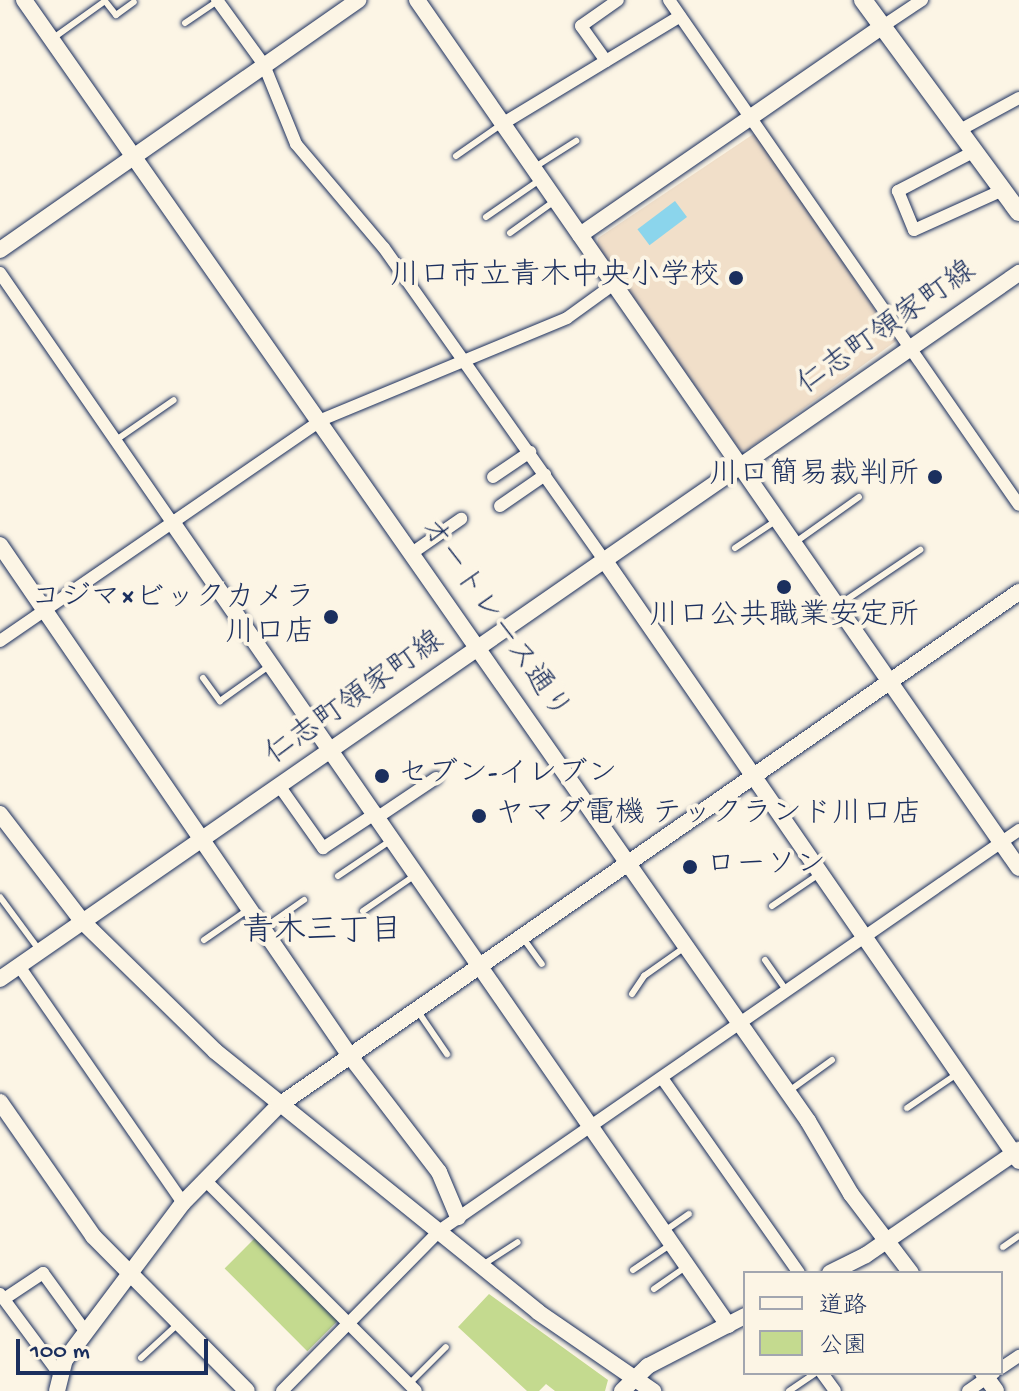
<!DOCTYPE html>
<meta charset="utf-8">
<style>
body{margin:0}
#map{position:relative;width:1019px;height:1391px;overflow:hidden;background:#fcf5e5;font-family:"Gochi Hand","Klee One",sans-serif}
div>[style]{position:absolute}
.built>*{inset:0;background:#f1dfc9}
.green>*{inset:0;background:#c4da8f;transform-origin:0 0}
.water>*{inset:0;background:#8bd5ec;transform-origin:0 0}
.roads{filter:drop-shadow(0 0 2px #1b2f5e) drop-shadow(0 0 2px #1b2f5e)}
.service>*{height:6px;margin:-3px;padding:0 3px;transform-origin:3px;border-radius:3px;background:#fcf5e5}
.minor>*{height:12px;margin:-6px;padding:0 6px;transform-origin:6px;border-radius:6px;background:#fcf5e5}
.tertiary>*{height:16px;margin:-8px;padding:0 8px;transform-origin:8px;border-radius:8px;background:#fcf5e5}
.secondary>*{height:18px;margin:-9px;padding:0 9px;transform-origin:9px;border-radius:9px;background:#fcf5e5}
.dots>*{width:22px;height:22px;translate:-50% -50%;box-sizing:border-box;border:4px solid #fcf5e5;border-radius:50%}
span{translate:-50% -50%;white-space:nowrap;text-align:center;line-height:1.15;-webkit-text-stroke:8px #fcf5e5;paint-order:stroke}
.poi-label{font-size:30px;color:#1b2f5e}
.right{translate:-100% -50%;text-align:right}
.left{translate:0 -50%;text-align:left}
.street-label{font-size:30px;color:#1b2f5e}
.neighbourhood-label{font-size:32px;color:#1b2f5e}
.legend{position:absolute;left:743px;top:1271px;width:260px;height:104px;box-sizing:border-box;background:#fcf5e5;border:2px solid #a2a6af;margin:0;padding:10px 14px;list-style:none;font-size:24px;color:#1b2f5e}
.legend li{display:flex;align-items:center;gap:16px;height:40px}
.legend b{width:40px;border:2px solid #a2a6af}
.scale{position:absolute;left:16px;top:1339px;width:192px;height:36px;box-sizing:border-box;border:4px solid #1b2f5e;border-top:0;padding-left:10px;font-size:24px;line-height:28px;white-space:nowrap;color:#1b2f5e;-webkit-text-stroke:6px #fcf5e5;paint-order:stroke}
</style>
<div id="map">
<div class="built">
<div style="clip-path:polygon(755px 133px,896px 341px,747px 450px,740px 450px,597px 245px,598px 238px)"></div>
</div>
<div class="green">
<div style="left:255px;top:1238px;width:117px;height:43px;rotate:45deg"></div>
<div style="clip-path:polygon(489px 1294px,608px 1380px,605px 1391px,555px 1391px,546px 1384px,539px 1391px,527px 1391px,458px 1327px)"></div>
</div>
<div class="water">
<div style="left:675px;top:201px;width:20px;height:47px;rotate:53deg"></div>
</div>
<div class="roads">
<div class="service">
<div style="left:185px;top:23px;width:40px;rotate:-34deg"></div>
<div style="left:52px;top:39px;width:65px;rotate:-35.6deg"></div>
<div style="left:105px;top:1px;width:18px;rotate:52deg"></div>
<div style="left:116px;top:15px;width:22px;rotate:-36deg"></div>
<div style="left:456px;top:156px;width:56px;rotate:-34.8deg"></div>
<div style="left:535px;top:167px;width:49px;rotate:-32.4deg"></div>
<div style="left:486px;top:217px;width:67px;rotate:-34.6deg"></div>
<div style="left:510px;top:233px;width:57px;rotate:-35.7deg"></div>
<div style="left:116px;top:440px;width:70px;rotate:-34.6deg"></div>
<div style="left:797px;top:541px;width:76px;rotate:-35.4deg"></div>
<div style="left:735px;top:548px;width:50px;rotate:-33.7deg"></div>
<div style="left:840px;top:604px;width:97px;rotate:-34deg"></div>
<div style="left:203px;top:678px;width:29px;rotate:54deg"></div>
<div style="left:220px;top:701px;width:60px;rotate:-35.5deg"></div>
<div style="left:338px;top:876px;width:63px;rotate:-33.9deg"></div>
<div style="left:0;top:897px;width:67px;rotate:53.5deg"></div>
<div style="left:772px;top:906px;width:57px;rotate:-34.2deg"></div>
<div style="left:363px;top:911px;width:62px;rotate:-34.5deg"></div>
<div style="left:264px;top:928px;width:49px;rotate:-35deg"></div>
<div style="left:523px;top:938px;width:32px;rotate:54deg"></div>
<div style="left:204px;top:940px;width:55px;rotate:-34.6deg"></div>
<div style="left:765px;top:960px;width:37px;rotate:55deg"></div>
<div style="left:632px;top:994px;width:22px;rotate:-56deg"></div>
<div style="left:644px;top:976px;width:50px;rotate:-35.3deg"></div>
<div style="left:419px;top:1013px;width:50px;rotate:55.7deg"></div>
<div style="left:789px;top:1091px;width:53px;rotate:-35.8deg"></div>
<div style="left:907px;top:1108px;width:60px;rotate:-34.2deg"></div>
<div style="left:666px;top:1230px;width:28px;rotate:-35deg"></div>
<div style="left:1003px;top:1247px;width:19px;rotate:-35deg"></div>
<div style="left:484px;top:1264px;width:40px;rotate:-32.9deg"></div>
<div style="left:633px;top:1270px;width:45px;rotate:-34deg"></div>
<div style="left:654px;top:1289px;width:40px;rotate:-34.9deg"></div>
<div style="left:141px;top:1358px;width:52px;rotate:-42.6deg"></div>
<div style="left:409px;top:1384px;width:52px;rotate:-45deg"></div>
<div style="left:789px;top:1391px;width:32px;rotate:-34deg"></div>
</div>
<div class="minor">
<div style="left:217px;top:0;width:80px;rotate:54.1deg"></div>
<div style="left:264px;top:65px;width:85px;rotate:67.9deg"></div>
<div style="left:296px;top:144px;width:136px;rotate:49.8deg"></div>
<div style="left:384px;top:248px;width:383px;rotate:54.8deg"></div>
<div style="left:669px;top:0;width:614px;rotate:55.28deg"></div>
<div style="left:883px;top:26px;width:47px;rotate:-33.7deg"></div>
<div style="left:606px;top:61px;width:43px;rotate:-125.5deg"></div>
<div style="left:581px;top:26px;width:45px;rotate:-35.1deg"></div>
<div style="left:502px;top:124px;width:208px;rotate:-31.2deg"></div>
<div style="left:960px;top:130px;width:67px;rotate:-28.5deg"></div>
<div style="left:975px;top:151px;width:87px;rotate:152.5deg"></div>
<div style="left:898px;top:191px;width:42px;rotate:67.7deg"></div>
<div style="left:914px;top:230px;width:98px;rotate:-24.2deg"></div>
<div style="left:0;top:273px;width:303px;rotate:55.4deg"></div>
<div style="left:493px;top:477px;width:45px;rotate:-34deg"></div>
<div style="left:500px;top:506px;width:55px;rotate:-34.6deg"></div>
<div style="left:412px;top:553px;width:60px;rotate:-34.8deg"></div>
<div style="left:0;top:641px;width:390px;rotate:-34.5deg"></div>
<div style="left:321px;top:420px;width:266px;rotate:-22.5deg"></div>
<div style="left:567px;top:318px;width:58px;rotate:-35.9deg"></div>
<div style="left:280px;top:787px;width:75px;rotate:54.8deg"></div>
<div style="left:323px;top:848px;width:64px;rotate:-33.4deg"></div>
<div style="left:378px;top:817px;width:70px;rotate:-33.9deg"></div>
<div style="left:19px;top:966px;width:288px;rotate:55.3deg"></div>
<div style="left:662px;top:1078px;width:238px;rotate:54.9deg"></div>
<div style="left:205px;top:1180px;width:298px;rotate:45deg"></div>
<div style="left:0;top:1294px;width:101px;rotate:53.5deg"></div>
<div style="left:4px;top:1299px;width:47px;rotate:-33.7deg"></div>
<div style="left:43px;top:1273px;width:72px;rotate:54.1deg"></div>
<div style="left:1001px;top:1368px;width:22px;rotate:-34deg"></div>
<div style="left:822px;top:1373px;width:22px;rotate:54deg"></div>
<div style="left:282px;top:1391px;width:224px;rotate:-45.5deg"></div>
<div style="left:439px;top:1231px;width:705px;rotate:-34.66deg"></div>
<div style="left:968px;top:1391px;width:32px;rotate:-35deg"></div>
</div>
<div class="tertiary">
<div style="left:24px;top:0;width:1368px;rotate:55.03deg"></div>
<div style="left:808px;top:1121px;width:85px;rotate:59.5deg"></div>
<div style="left:851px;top:1194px;width:99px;rotate:52.8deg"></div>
<div style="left:417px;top:0;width:1056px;rotate:55.26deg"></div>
<div style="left:580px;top:235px;width:368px;rotate:-34.6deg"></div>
<div style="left:0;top:250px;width:437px;rotate:-34.9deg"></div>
<div style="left:172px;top:522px;width:977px;rotate:55.3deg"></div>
<div style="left:0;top:545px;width:619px;rotate:55.59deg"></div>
<div style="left:350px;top:1056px;width:146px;rotate:52.5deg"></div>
<div style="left:439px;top:1172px;width:49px;rotate:67.1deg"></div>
<div style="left:605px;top:561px;width:729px;rotate:55.39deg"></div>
<div style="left:0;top:814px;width:135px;rotate:52.5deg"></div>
<div style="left:82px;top:921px;width:186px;rotate:44.3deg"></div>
<div style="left:215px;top:1051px;width:415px;rotate:38.9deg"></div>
<div style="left:538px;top:1312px;width:140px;rotate:34.5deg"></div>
<div style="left:0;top:979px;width:1240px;rotate:-34.72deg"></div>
<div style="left:0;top:1102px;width:163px;rotate:55.2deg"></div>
<div style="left:93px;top:1236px;width:218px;rotate:45.2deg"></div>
<div style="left:830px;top:1273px;width:40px;rotate:-26.6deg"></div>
<div style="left:866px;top:1255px;width:186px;rotate:-34.5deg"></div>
<div style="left:983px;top:1373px;width:22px;rotate:54deg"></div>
<div style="left:57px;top:1391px;width:32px;rotate:-76deg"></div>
<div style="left:65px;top:1360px;width:196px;rotate:-53.1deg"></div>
<div style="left:183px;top:1203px;width:136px;rotate:-45.6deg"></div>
<div style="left:278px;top:1106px;width:902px;rotate:-34.75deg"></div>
<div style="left:622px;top:1391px;width:36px;rotate:-44deg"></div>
<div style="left:648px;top:1366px;width:109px;rotate:-27.3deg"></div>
</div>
<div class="secondary">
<div style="left:863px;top:0;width:263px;rotate:53.7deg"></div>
</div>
</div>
<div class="dots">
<div style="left:736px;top:278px;background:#1b2f5e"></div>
<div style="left:935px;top:477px;background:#1b2f5e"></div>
<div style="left:784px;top:587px;background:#1b2f5e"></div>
<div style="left:331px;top:617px;background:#1b2f5e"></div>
<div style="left:382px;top:776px;background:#1b2f5e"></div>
<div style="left:479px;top:816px;background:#1b2f5e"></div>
<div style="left:690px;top:867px;background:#1b2f5e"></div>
</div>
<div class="poi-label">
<span class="right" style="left:720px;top:278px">川口市立青木中央小学校</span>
<span class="right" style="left:919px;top:477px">川口簡易裁判所</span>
<span class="right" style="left:315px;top:617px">コジマ×ビックカメラ<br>川口店</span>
<span style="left:784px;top:618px">川口公共職業安定所</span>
<span class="left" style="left:398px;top:776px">セブン-イレブン</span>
<span class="left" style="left:495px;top:816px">ヤマダ電機 テックランド川口店</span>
<span class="left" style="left:706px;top:867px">ローソン</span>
</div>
<div class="street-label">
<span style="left:888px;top:330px;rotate:-35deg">仁志町領家町線</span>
<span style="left:493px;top:620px;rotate:55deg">オートレース通り</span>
<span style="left:356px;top:700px;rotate:-35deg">仁志町領家町線</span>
</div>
<div class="neighbourhood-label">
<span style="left:322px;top:933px">青木三丁目</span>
</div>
<ul class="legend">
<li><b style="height:10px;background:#fcf5e5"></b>道路</li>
<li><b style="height:22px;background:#c4da8f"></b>公園</li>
</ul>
<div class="scale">100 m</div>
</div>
